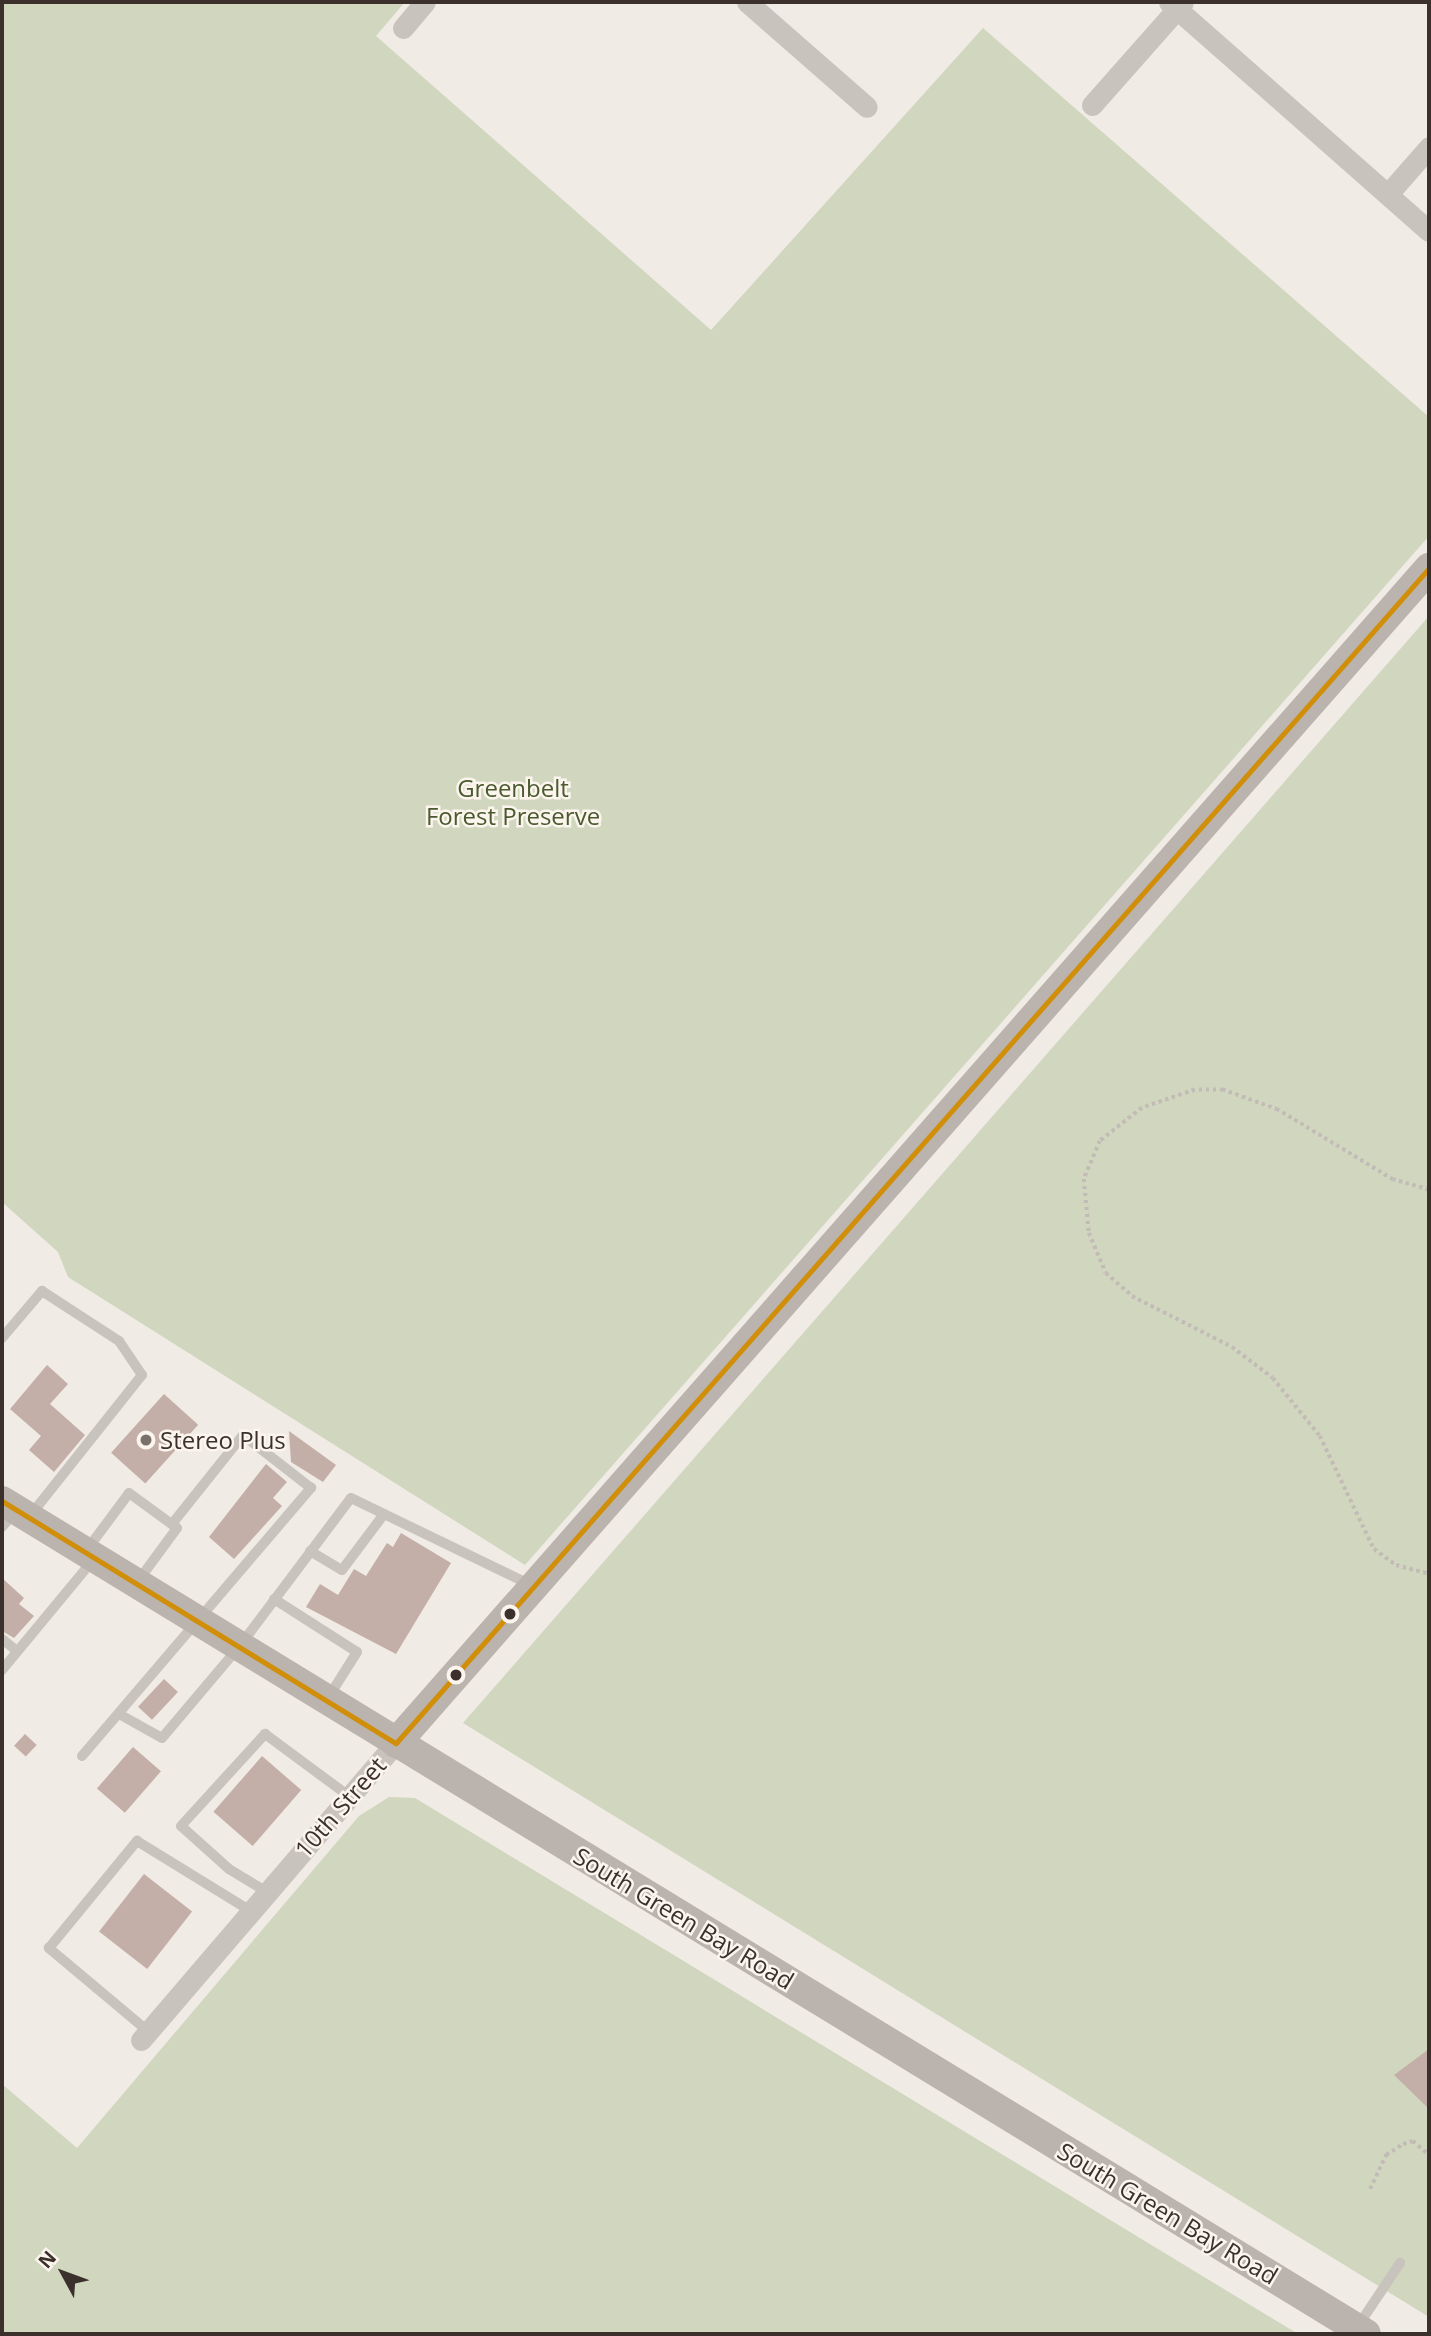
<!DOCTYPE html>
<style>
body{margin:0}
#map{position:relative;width:1431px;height:2336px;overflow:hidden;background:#f0ebe5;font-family:"Open Sans",sans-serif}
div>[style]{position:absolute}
.green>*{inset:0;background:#d1d6bf}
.building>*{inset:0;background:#c3afa7;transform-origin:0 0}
.path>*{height:3.5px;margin-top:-1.75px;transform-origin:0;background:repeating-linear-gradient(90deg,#c2bbb6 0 3.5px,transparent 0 7px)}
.lane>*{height:10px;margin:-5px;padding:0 5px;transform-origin:5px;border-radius:5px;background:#c9c3be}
.street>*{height:21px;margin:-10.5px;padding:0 10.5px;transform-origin:10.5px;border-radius:10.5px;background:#c9c3be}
.secondary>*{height:30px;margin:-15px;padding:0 15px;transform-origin:15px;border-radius:15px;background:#bab3ae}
.bus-1>*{height:5px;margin:-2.5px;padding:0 2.5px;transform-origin:2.5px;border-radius:2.5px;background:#d18e09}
.dots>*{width:19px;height:19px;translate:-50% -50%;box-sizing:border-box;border:4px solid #fbf5ee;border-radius:50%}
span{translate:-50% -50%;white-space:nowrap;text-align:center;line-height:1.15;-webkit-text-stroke:5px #fbf5ee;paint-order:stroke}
.park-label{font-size:24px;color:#4a5a2e}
.poi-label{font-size:24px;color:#3b302b}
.left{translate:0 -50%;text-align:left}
.street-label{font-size:24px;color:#3b302b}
.frame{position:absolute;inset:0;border:4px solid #3b302b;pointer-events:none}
.north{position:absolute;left:28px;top:2238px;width:70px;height:70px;-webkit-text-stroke:5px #fbf5ee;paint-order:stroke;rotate:311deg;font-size:19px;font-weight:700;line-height:28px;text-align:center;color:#3b302b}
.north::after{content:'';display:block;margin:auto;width:24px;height:32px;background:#3b302b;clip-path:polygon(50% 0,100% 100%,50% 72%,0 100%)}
</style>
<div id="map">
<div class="green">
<div style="clip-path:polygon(2px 2px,405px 2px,376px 36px,711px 330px,983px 28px,1429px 417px,1429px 536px,525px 1565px,68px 1277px,58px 1252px,2px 1202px)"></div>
<div style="clip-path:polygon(1429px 616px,1429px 2317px,463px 1723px)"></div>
<div style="clip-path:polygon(389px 1797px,415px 1798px,1298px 2334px,2px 2334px,2px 2084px,77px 2148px,359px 1816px)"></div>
</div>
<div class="building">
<div style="clip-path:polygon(47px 1365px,68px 1384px,50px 1404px,85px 1435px,54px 1472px,29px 1450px,41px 1436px,10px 1409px)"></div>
<div style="left:164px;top:1394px;width:46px;height:79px;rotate:42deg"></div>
<div style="clip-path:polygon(289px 1431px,336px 1465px,323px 1482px,291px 1462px)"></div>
<div style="clip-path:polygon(266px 1464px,287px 1482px,273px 1498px,282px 1506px,234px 1559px,209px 1537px)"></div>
<div style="clip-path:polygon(401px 1533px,451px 1563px,396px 1654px,306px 1607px,320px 1584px,338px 1595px,354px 1569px,366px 1576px,387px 1543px,393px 1547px)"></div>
<div style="clip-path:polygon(2px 1578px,24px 1598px,19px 1604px,34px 1616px,14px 1638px,2px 1631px)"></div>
<div style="left:164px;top:1679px;width:19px;height:38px;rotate:43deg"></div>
<div style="left:25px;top:1734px;width:16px;height:16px;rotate:43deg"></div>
<div style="left:133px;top:1747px;width:37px;height:55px;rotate:41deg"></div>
<div style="left:262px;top:1756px;width:52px;height:74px;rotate:41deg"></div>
<div style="left:144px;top:1874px;width:61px;height:73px;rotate:38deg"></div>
<div style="clip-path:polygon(1429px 2049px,1429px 2109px,1394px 2075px)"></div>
</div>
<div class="path">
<div style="left:1429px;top:1190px;width:37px;rotate:-164deg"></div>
<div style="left:1393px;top:1180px;width:135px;rotate:-148.7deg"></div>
<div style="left:1278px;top:1110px;width:59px;rotate:-160deg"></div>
<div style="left:1223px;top:1090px;width:28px;rotate:180deg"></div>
<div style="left:1195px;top:1090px;width:56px;rotate:161.2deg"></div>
<div style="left:1142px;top:1108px;width:53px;rotate:141.8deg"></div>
<div style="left:1100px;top:1141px;width:41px;rotate:112.8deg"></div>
<div style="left:1084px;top:1179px;width:54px;rotate:84.7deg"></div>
<div style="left:1089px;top:1233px;width:43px;rotate:67deg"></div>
<div style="left:1106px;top:1273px;width:35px;rotate:41deg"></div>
<div style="left:1132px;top:1296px;width:112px;rotate:27deg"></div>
<div style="left:1232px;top:1347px;width:51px;rotate:37.1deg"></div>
<div style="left:1273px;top:1378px;width:75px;rotate:51deg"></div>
<div style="left:1320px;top:1436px;width:125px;rotate:64.5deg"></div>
<div style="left:1374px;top:1549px;width:27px;rotate:36deg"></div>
<div style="left:1396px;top:1565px;width:34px;rotate:15deg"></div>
<div style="left:1370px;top:2189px;width:38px;rotate:-65deg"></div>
<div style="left:1386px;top:2155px;width:20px;rotate:-33deg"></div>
<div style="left:1403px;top:2144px;width:10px;rotate:-17deg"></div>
<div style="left:1413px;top:2141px;width:21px;rotate:41deg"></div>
</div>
<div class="lane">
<div style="left:2px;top:1338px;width:62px;rotate:-49.6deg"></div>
<div style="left:42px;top:1291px;width:92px;rotate:33deg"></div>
<div style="left:119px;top:1341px;width:41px;rotate:55.9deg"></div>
<div style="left:142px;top:1375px;width:180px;rotate:128.5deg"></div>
<div style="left:2px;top:1527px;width:21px;rotate:-49deg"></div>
<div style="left:86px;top:1551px;width:72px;rotate:-53.4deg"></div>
<div style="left:129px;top:1493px;width:59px;rotate:36.1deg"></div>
<div style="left:177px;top:1528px;width:66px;rotate:126.3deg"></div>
<div style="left:310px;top:1551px;width:37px;rotate:31deg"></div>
<div style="left:342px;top:1570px;width:70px;rotate:-53.1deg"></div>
<div style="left:274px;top:1599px;width:98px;rotate:32.6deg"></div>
<div style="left:357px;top:1652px;width:54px;rotate:122.2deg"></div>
<div style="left:2px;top:1639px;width:19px;rotate:39deg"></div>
<div style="left:2px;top:1670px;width:143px;rotate:-50.4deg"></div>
<div style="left:119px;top:1714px;width:49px;rotate:29.2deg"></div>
<div style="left:162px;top:1738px;width:119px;rotate:-49.8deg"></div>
<div style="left:239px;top:1647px;width:186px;rotate:-53.1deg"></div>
<div style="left:351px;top:1498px;width:202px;rotate:25.8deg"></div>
<div style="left:82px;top:1756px;width:353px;rotate:-49.5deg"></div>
<div style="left:311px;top:1488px;width:86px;rotate:-142.1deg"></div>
<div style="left:243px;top:1435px;width:114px;rotate:128.6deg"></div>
<div style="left:267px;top:1892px;width:44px;rotate:-148.8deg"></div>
<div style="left:229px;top:1869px;width:64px;rotate:-138.1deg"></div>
<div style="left:181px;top:1826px;width:125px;rotate:-47.6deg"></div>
<div style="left:265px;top:1734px;width:106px;rotate:36.5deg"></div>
<div style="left:149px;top:2032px;width:131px;rotate:-140deg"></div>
<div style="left:49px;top:1948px;width:139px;rotate:-50.6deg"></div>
<div style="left:137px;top:1841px;width:134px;rotate:31.6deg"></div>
<div style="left:1358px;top:2326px;width:76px;rotate:-56.3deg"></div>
</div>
<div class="street">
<div style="left:747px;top:2px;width:159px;rotate:41.2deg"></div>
<div style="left:1169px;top:2px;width:346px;rotate:41.4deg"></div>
<div style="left:403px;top:28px;width:34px;rotate:-50deg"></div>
<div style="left:1092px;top:105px;width:137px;rotate:-48.5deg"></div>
<div style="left:1388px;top:194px;width:62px;rotate:-48.9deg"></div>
<div style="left:141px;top:2040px;width:391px;rotate:-49.4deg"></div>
</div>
<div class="secondary">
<div style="left:2px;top:1501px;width:1598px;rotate:31.41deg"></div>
<div style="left:396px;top:1743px;width:1565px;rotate:-48.68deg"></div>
</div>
<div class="bus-1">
<div style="left:2px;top:1501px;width:462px;rotate:31.6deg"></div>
<div style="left:396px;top:1743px;width:1565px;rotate:-48.68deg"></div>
</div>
<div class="dots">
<div style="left:146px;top:1440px;background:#7a716c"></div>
<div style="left:510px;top:1614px;background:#3b302b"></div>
<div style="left:456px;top:1675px;background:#3b302b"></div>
</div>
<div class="park-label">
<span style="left:513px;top:802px">Greenbelt<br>Forest Preserve</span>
</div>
<div class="poi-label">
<span class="left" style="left:160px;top:1440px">Stereo Plus</span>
</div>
<div class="street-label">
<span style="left:340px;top:1807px;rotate:-49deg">10th Street</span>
<span style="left:684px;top:1918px;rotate:31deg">South Green Bay Road</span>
<span style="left:1168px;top:2213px;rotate:31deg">South Green Bay Road</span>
</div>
<div class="frame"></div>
<div class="north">N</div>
</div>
